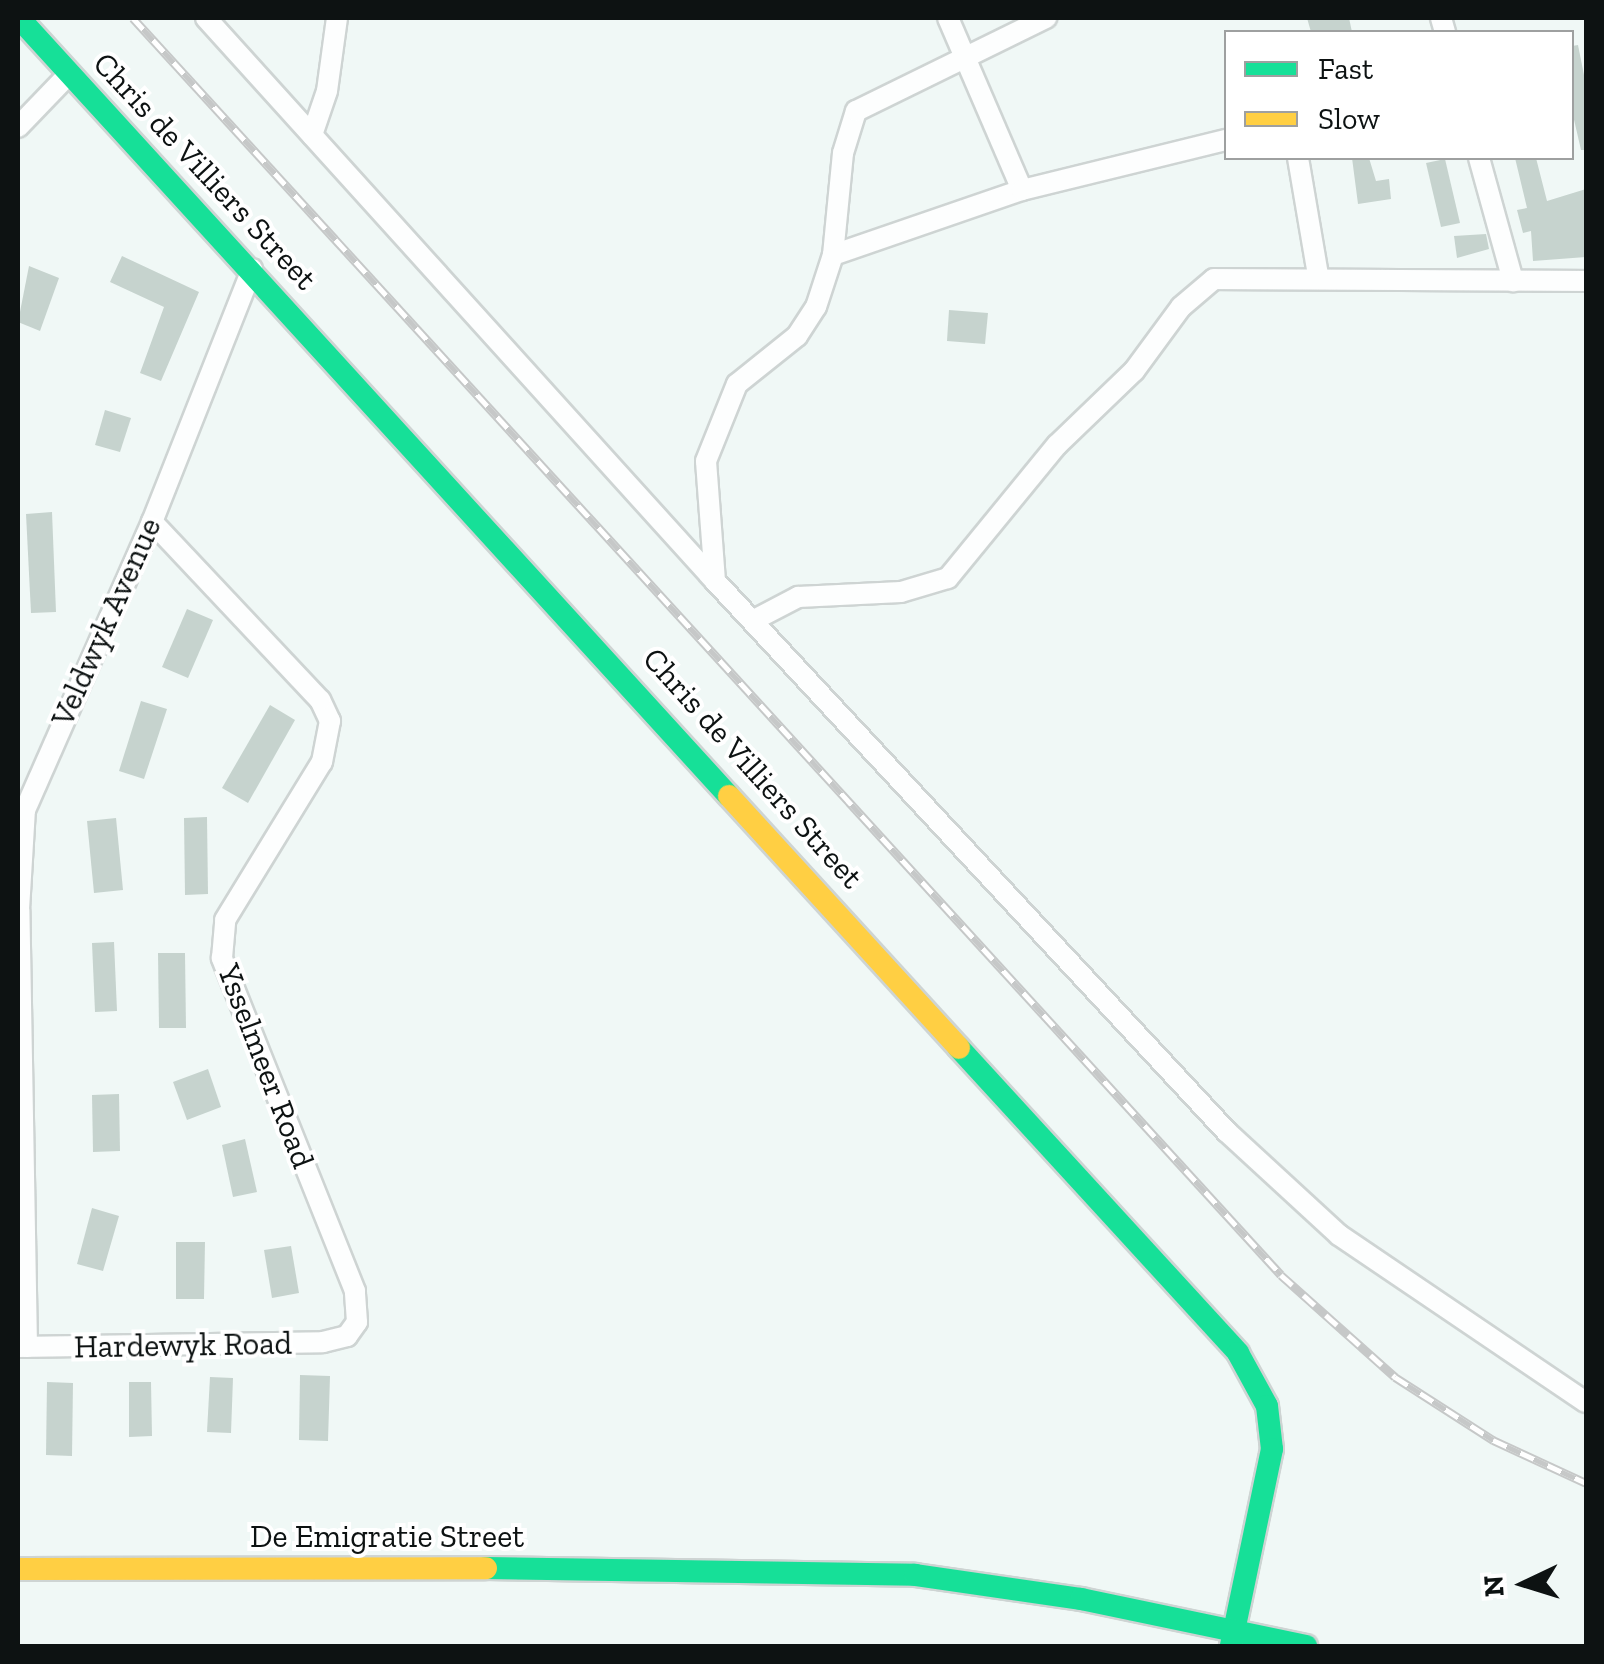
<!DOCTYPE html>
<style>
body{margin:0}
#map{position:relative;width:1604px;height:1664px;overflow:hidden;background:#f0f8f6;font-family:"Zilla Slab",serif}
div>[style]{position:absolute}
[style*='--x']{left:calc(var(--x)*1px);top:calc(var(--y)*1px);width:calc(var(--w)*1px);rotate:calc(var(--a)*1deg)}
.building>*{inset:0;background:#c6d3ce}
.roads{filter:drop-shadow(2px 0 #ced4d3) drop-shadow(-2px 0 #ced4d3) drop-shadow(0 2px #ced4d3) drop-shadow(0 -2px #ced4d3)}
.street>*{height:20px;margin:-10px;padding:0 10px;transform-origin:10px;border-radius:10px;background:#fdfefe}
.fast>*{height:22px;margin:-11px;padding:0 11px;transform-origin:11px;border-radius:11px;background:#16e098}
.slow>*{height:22px;margin:-11px;padding:0 11px;transform-origin:11px;border-radius:11px;background:#ffcf43}
.rail>*{height:9px;margin-top:-4.5px;transform-origin:0;background:repeating-linear-gradient(90deg,#fff 0 15px,#c6c8c8 0 30px);box-sizing:border-box;border-block:2px solid #c6c8c8}
span{translate:-50% -50%;white-space:nowrap;text-align:center;line-height:1.15;-webkit-text-stroke:8px #fff;paint-order:stroke}
.street-label{font-size:32px;color:#0d1212}
.frame{position:absolute;inset:0;border:20px solid #0d1212;pointer-events:none}
.legend{position:absolute;left:1224px;top:30px;width:350px;height:130px;box-sizing:border-box;background:#fff;border:2px solid #9ea0a0;margin:0;padding:12px 18px;list-style:none;font-size:30px;color:#0d1212}
.legend li{display:flex;align-items:center;gap:20px;height:50px}
.legend b{width:50px;border:2px solid #9ea0a0}
.north{position:absolute;left:1474px;top:1534px;width:100px;height:100px;-webkit-text-stroke:8px #fff;paint-order:stroke;rotate:266deg;font-size:28px;font-weight:700;line-height:40px;text-align:center;color:#0d1212}
.north::after{content:'';display:block;margin:auto;width:35px;height:45px;background:#0d1212;clip-path:polygon(50% 0,100% 100%,50% 72%,0 100%)}
</style>
<div id="map">
<div class="building">
<i style="clip-path:polygon(1307px 18px,1349px 18px,1352px 32px,1311px 32px)"></i>
<i style="clip-path:polygon(1578px 45px,1586px 85px,1586px 150px,1581px 150px,1572px 111px,1572px 46px)"></i>
<i style="clip-path:polygon(1352px 158px,1369px 158px,1376px 181px,1389px 179px,1391px 199px,1358px 204px)"></i>
<i style="clip-path:polygon(1515px 158px,1536px 158px,1547px 201px,1586px 189px,1586px 257px,1533px 261px,1531px 231px,1523px 233px,1517px 210px,1527px 208px)"></i>
<i style="clip-path:polygon(1445px 159px,1460px 223px,1441px 227px,1426px 163px)"></i>
<i style="clip-path:polygon(1486px 234px,1489px 249px,1457px 258px,1454px 236px)"></i>
<i style="clip-path:polygon(122px 256px,199px 292px,161px 381px,140px 373px,164px 307px,110px 282px)"></i>
<i style="clip-path:polygon(29px 266px,59px 278px,40px 331px,18px 322px)"></i>
<i style="clip-path:polygon(949px 310px,988px 313px,985px 344px,947px 341px)"></i>
<i style="clip-path:polygon(105px 410px,131px 418px,120px 452px,95px 445px)"></i>
<i style="clip-path:polygon(52px 512px,56px 612px,31px 613px,26px 514px)"></i>
<i style="clip-path:polygon(187px 609px,213px 620px,188px 678px,162px 667px)"></i>
<i style="clip-path:polygon(141px 701px,167px 709px,144px 779px,119px 771px)"></i>
<i style="clip-path:polygon(270px 705px,295px 720px,248px 803px,222px 788px)"></i>
<i style="clip-path:polygon(207px 817px,208px 894px,185px 895px,184px 818px)"></i>
<i style="clip-path:polygon(116px 818px,123px 890px,94px 893px,87px 821px)"></i>
<i style="clip-path:polygon(114px 942px,117px 1011px,95px 1012px,92px 943px)"></i>
<i style="clip-path:polygon(158px 953px,185px 953px,186px 1028px,159px 1028px)"></i>
<i style="clip-path:polygon(208px 1069px,221px 1107px,187px 1120px,173px 1082px)"></i>
<i style="clip-path:polygon(119px 1094px,120px 1151px,93px 1152px,92px 1095px)"></i>
<i style="clip-path:polygon(245px 1139px,257px 1192px,233px 1197px,222px 1145px)"></i>
<i style="clip-path:polygon(92px 1208px,119px 1216px,103px 1271px,77px 1264px)"></i>
<i style="clip-path:polygon(176px 1242px,205px 1242px,204px 1299px,176px 1299px)"></i>
<i style="clip-path:polygon(291px 1246px,299px 1293px,272px 1298px,264px 1250px)"></i>
<i style="clip-path:polygon(300px 1375px,330px 1376px,328px 1441px,299px 1440px)"></i>
<i style="clip-path:polygon(210px 1377px,233px 1378px,231px 1433px,207px 1432px)"></i>
<i style="clip-path:polygon(47px 1382px,73px 1383px,72px 1456px,46px 1455px)"></i>
<i style="clip-path:polygon(129px 1382px,151px 1382px,152px 1436px,129px 1437px)"></i>
</div>
<div class="roads">
<div class="street">
<i style="--x:206;--y:18;--w:759;--a:47.88"></i>
<i style="--x:715;--y:581;--w:752;--a:47.1"></i>
<i style="--x:1227;--y:1132;--w:152;--a:42.6"></i>
<i style="--x:1339;--y:1235;--w:298;--a:34.1"></i>
<i style="--x:948;--y:18;--w:187;--a:66.7"></i>
<i style="--x:1441;--y:18;--w:15;--a:74"></i>
<i style="--x:18;--y:127;--w:75;--a:-46.1"></i>
<i style="--x:312;--y:135;--w:46;--a:-71.2"></i>
<i style="--x:327;--y:91;--w:74;--a:-82.2"></i>
<i style="--x:1298;--y:158;--w:119;--a:80.3"></i>
<i style="--x:1479;--y:158;--w:128;--a:74.5"></i>
<i style="--x:833;--y:255;--w:200;--a:-19"></i>
<i style="--x:1022;--y:190;--w:210;--a:-13.8"></i>
<i style="--x:715;--y:581;--w:120;--a:-94.3"></i>
<i style="--x:706;--y:461;--w:83;--a:-68.1"></i>
<i style="--x:737;--y:384;--w:77;--a:-38.7"></i>
<i style="--x:797;--y:336;--w:35;--a:-57"></i>
<i style="--x:816;--y:307;--w:55;--a:-71.9"></i>
<i style="--x:833;--y:255;--w:102;--a:-84.4"></i>
<i style="--x:843;--y:153;--w:44;--a:-72.8"></i>
<i style="--x:856;--y:111;--w:212;--a:-26.1"></i>
<i style="--x:754;--y:620;--w:50;--a:-27.6"></i>
<i style="--x:798;--y:597;--w:103;--a:-2.8"></i>
<i style="--x:901;--y:592;--w:49;--a:-16.6"></i>
<i style="--x:948;--y:578;--w:172;--a:-50.7"></i>
<i style="--x:1057;--y:445;--w:107;--a:-43.9"></i>
<i style="--x:1134;--y:371;--w:79;--a:-53.7"></i>
<i style="--x:1181;--y:307;--w:43;--a:-40.3"></i>
<i style="--x:1214;--y:279;--w:372;--a:0.3"></i>
<i style="--x:18;--y:1347;--w:305;--a:-0.9"></i>
<i style="--x:323;--y:1342;--w:25;--a:-14"></i>
<i style="--x:347;--y:1336;--w:17;--a:-54"></i>
<i style="--x:357;--y:1322;--w:31;--a:-94"></i>
<i style="--x:355;--y:1291;--w:359;--a:-111.8"></i>
<i style="--x:222;--y:958;--w:38;--a:-85"></i>
<i style="--x:225;--y:920;--w:185;--a:-58.5"></i>
<i style="--x:322;--y:762;--w:42;--a:-79"></i>
<i style="--x:330;--y:721;--w:23;--a:-115"></i>
<i style="--x:320;--y:700;--w:245;--a:-133.3"></i>
<i style="--x:27;--y:1347;--w:437;--a:-91"></i>
<i style="--x:19;--y:910;--w:100;--a:-86.6"></i>
<i style="--x:25;--y:810;--w:315;--a:-66.2"></i>
<i style="--x:152;--y:522;--w:272;--a:-68.4"></i>
</div>
<div class="fast">
<i style="--x:19;--y:18;--w:1053;--a:47.62"></i>
<i style="--x:959;--y:1048;--w:413;--a:47.5"></i>
<i style="--x:1238;--y:1353;--w:60;--a:61.3"></i>
<i style="--x:1267;--y:1406;--w:43;--a:83.4"></i>
<i style="--x:1272;--y:1449;--w:201;--a:101.8"></i>
<i style="--x:486;--y:1568;--w:429;--a:0.9"></i>
<i style="--x:915;--y:1575;--w:168;--a:8.2"></i>
<i style="--x:1081;--y:1599;--w:230;--a:11.8"></i>
</div>
<div class="slow">
<i style="--x:729;--y:796;--w:341;--a:47.6"></i>
<i style="--x:18;--y:1569;--w:468;--a:-0.1"></i>
</div>
</div>
<div class="rail">
<i style="--x:133;--y:18;--w:1702;--a:47.59"></i>
<i style="--x:1281;--y:1275;--w:153;--a:41.8"></i>
<i style="--x:1395;--y:1377;--w:117;--a:32.7"></i>
<i style="--x:1493;--y:1440;--w:102;--a:24.8"></i>
</div>
<div class="street-label">
<span style="left:205px;top:171px;rotate:47deg">Chris de Villiers Street</span>
<span style="left:106px;top:622px;rotate:-66deg">Veldwyk Avenue</span>
<span style="left:753px;top:768px;rotate:48deg">Chris de Villiers Street</span>
<span style="left:266px;top:1066px;rotate:69deg">Ysselmeer Road</span>
<span style="left:183px;top:1345px;rotate:-1deg">Hardewyk Road</span>
<span style="left:387px;top:1536px">De Emigratie Street</span>
</div>
<div class="frame"></div>
<ul class="legend">
<li><b style="height:12px;background:#16e098"></b>Fast</li>
<li><b style="height:12px;background:#ffcf43"></b>Slow</li>
</ul>
<div class="north">N</div>
</div>
